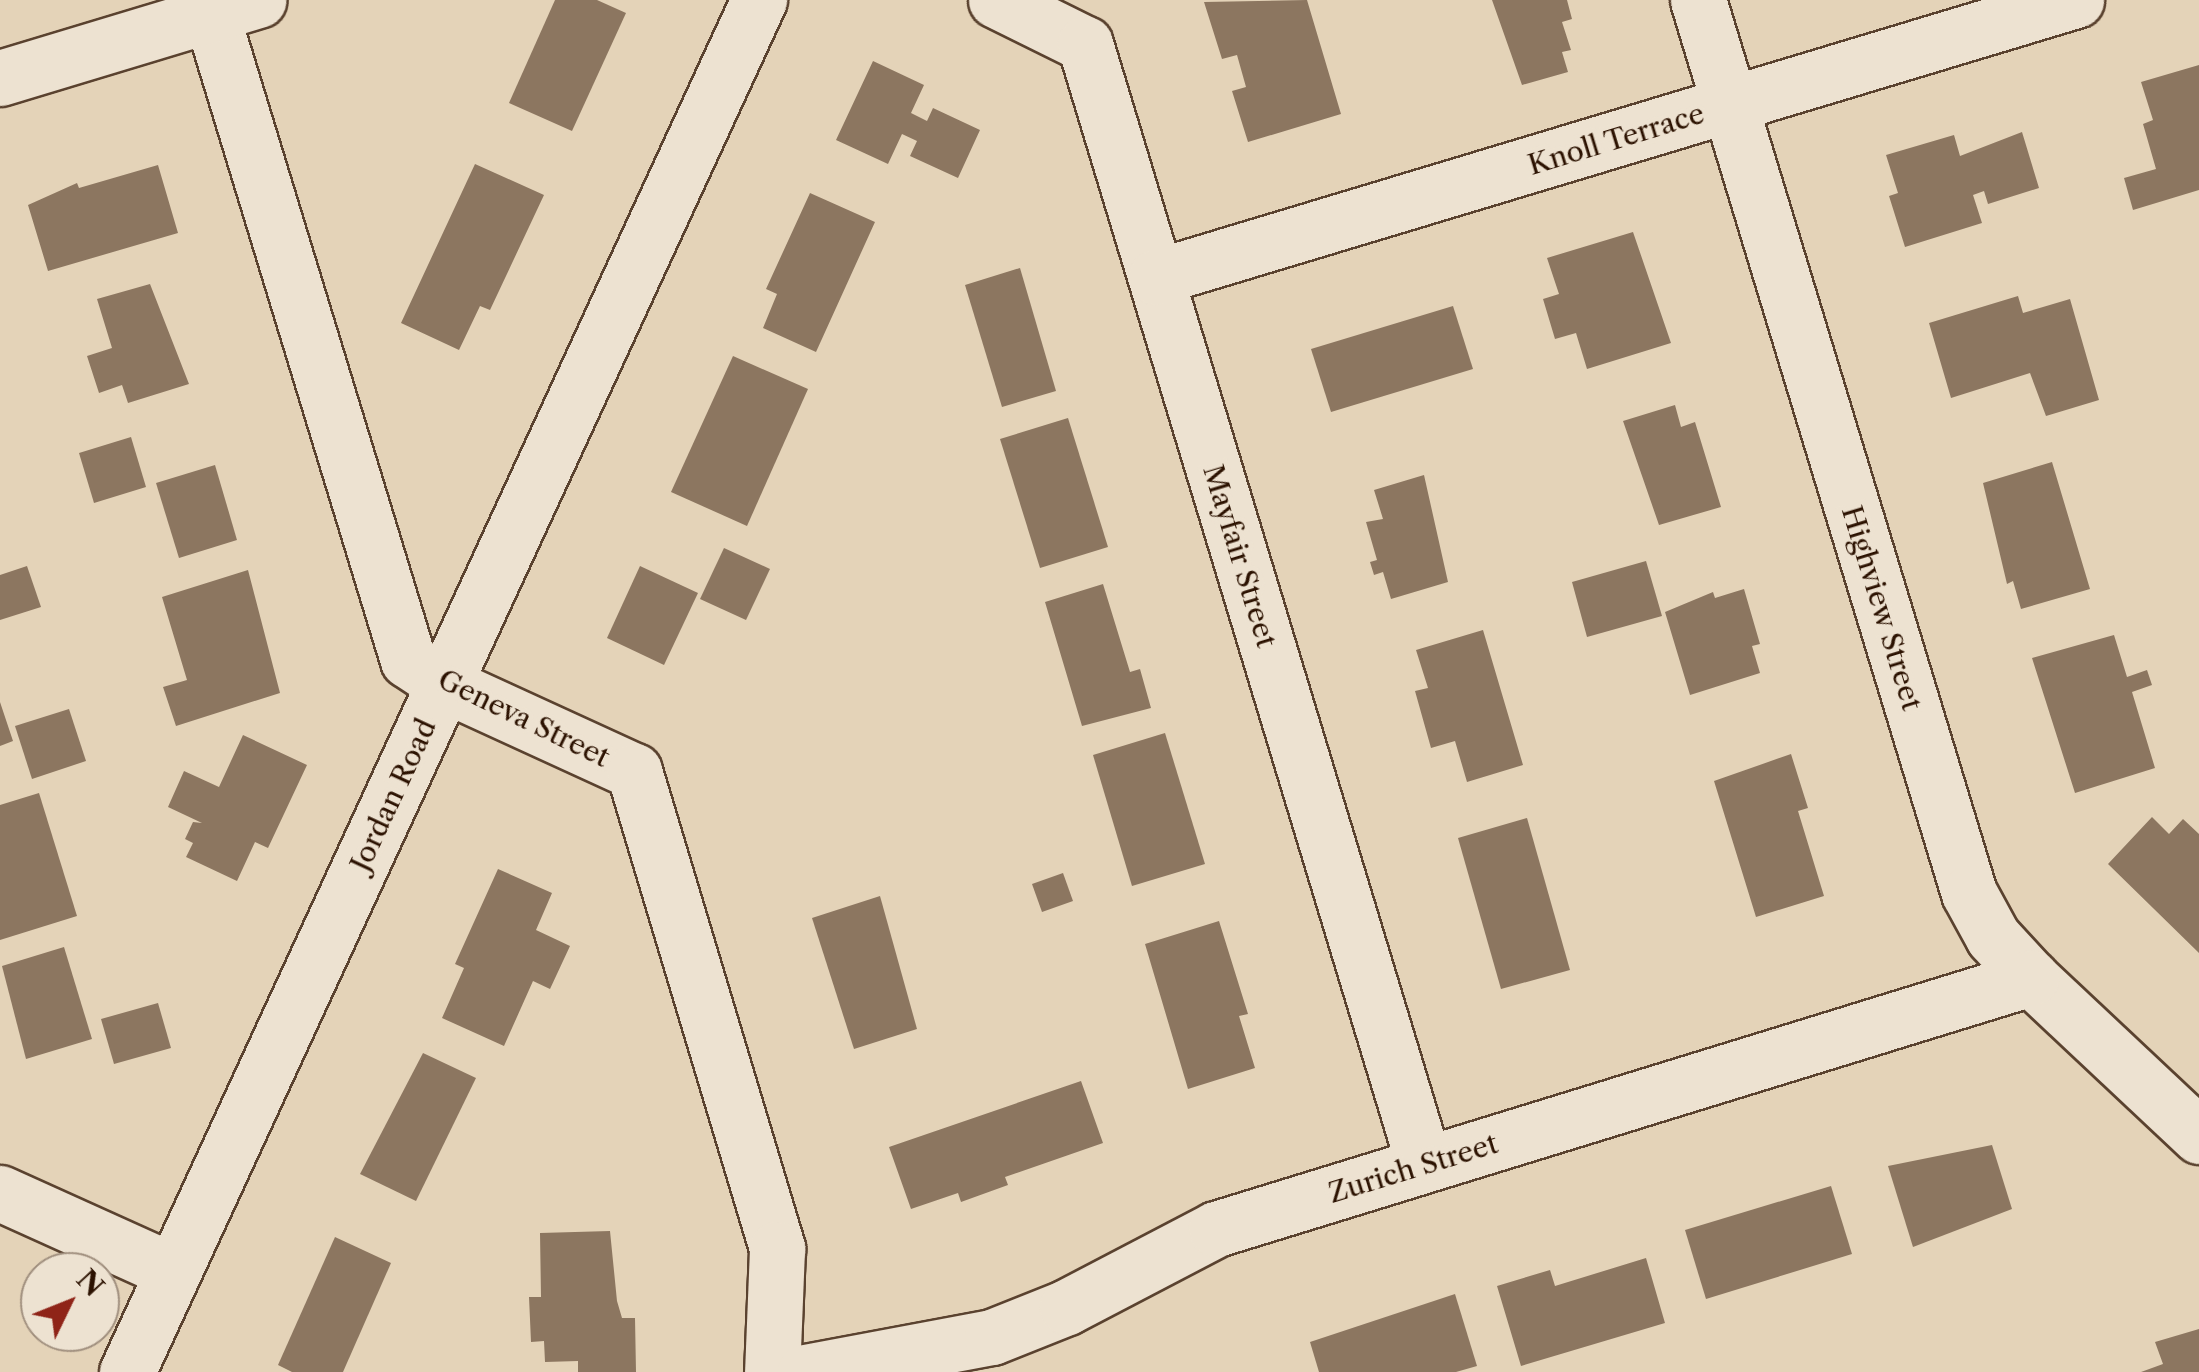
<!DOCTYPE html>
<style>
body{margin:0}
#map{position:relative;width:2199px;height:1372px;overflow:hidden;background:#e4d3b8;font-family:"Libre Caslon Text",serif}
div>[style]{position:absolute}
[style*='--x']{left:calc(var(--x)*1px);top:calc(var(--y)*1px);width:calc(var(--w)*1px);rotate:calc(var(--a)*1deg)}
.building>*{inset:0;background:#8c7660}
.roads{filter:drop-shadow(2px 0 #5a422f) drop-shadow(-2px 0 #5a422f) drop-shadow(0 2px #5a422f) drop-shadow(0 -2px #5a422f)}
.minor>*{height:55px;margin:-27.5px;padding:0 27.5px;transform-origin:27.5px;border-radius:27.5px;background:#ede2d1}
span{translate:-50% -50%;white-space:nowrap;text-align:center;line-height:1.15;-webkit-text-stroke:9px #ede2d1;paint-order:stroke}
.street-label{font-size:28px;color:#2c1201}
.north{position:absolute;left:20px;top:1252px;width:100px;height:100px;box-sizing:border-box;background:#ede2d1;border:2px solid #a08f7e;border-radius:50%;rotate:47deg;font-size:28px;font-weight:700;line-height:40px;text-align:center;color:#2c1201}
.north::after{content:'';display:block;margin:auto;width:35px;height:45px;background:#8f2418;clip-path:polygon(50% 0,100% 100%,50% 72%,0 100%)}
</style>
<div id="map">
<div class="building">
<i style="clip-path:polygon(555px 0,597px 0,626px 13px,572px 131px,509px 103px)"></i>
<i style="clip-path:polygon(1307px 0,1341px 114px,1248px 142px,1232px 91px,1246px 87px,1237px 55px,1222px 59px,1204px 2px)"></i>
<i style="clip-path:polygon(1492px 0,1567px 0,1572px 19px,1562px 22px,1571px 50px,1562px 52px,1568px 72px,1522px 85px)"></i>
<i style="clip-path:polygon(873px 61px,924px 85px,911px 113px,927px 121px,933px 108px,980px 130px,958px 178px,910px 156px,917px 141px,902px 134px,888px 164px,836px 140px)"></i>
<i style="clip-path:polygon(2199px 65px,2199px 190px,2133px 210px,2124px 178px,2156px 169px,2143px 124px,2153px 120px,2141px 82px)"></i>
<i style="clip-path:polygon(2022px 132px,2039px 188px,1988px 204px,1984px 191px,1973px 195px,1982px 223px,1905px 247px,1889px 196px,1898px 193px,1886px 155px,1954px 135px,1960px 156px)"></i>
<i style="clip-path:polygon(475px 164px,544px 195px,490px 310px,480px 306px,459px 350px,401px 323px)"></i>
<i style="clip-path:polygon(158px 165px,178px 233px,48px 271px,28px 205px,77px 183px,79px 188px)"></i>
<i style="clip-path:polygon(810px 193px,875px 222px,816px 352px,763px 328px,777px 294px,766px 289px)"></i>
<i style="clip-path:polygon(1633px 232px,1671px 343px,1587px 369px,1576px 333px,1555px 339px,1543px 299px,1559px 294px,1547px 258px)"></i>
<i style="clip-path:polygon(1020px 268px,1056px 391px,1002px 407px,965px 285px)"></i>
<i style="clip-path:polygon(150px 284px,189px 384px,128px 403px,122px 385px,99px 393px,87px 356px,112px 348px,97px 299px)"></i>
<i style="clip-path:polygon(2018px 296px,2023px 313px,2070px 299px,2099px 400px,2046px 416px,2030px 373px,1951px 398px,1929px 323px)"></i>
<i style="clip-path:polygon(1453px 306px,1473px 369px,1331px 412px,1311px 349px)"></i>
<i style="clip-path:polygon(733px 356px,808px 389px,747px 526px,671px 492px)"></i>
<i style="clip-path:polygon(1675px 405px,1681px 427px,1695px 422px,1721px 507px,1659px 525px,1623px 421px)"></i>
<i style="clip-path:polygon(1068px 418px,1108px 547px,1040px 568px,1000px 439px)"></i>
<i style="clip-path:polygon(131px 437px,146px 487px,94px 503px,79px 453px)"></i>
<i style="clip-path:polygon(2052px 462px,2090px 589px,2021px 609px,2013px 581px,2007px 584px,1983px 483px)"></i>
<i style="clip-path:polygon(215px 465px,237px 540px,179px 558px,156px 483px)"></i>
<i style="clip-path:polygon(1424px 475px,1448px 582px,1391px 599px,1383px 572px,1374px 575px,1370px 562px,1377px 560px,1366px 522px,1383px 519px,1374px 490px)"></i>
<i style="clip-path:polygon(724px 548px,770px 569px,746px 620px,700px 599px)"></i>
<i style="clip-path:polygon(1646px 561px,1662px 616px,1587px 637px,1572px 582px)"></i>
<i style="clip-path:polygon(27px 566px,41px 607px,0 620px,0 575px)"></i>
<i style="clip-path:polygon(640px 566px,698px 593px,664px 665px,607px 638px)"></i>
<i style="clip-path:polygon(248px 570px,280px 693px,176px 726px,163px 687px,187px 680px,162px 597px)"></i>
<i style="clip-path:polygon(1103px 584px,1130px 672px,1140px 669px,1151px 708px,1082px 726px,1045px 602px)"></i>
<i style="clip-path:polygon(1744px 589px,1760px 644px,1752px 646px,1760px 673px,1690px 695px,1665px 612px,1713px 592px,1715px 598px)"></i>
<i style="clip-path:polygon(1483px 630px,1523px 765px,1467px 782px,1455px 741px,1431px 748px,1415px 691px,1428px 688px,1416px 650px)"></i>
<i style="clip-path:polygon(2114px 635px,2127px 677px,2147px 670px,2152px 685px,2132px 692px,2155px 768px,2075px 793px,2032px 658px)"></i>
<i style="clip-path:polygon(0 702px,13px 741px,0 746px)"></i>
<i style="clip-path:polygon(69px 709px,86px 761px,32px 779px,15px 726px)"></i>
<i style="clip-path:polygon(1165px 733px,1205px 864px,1132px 886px,1093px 755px)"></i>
<i style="clip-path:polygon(243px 735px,307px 765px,268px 848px,255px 842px,237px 881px,186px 857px,193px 843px,185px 839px,193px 822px,202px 823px,168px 807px,184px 771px,219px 787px)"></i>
<i style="clip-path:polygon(1791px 754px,1808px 808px,1798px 811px,1824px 896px,1756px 917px,1714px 781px)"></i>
<i style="clip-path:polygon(39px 793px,77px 916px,0 940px,0 805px)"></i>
<i style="clip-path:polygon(2152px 817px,2169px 834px,2183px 819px,2199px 834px,2199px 953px,2108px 864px)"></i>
<i style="clip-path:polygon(1527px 818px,1570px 970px,1501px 989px,1458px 838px)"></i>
<i style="clip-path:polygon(498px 869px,552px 893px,536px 930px,570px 946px,550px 989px,533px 981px,504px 1046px,442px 1018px,464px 968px,455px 964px)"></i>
<i style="clip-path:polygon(1063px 873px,1073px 901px,1042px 912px,1032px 884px)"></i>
<i style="clip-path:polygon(880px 896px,917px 1029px,854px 1049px,812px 918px)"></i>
<i style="clip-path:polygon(1219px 921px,1248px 1014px,1239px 1016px,1255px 1068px,1188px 1089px,1145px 944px)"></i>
<i style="clip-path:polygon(64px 947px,92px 1039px,26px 1059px,2px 966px)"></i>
<i style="clip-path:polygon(158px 1003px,171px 1048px,114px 1064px,101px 1019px)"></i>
<i style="clip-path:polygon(423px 1053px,476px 1078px,416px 1201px,360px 1174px)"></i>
<i style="clip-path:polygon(1081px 1081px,1103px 1143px,1005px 1177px,1008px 1185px,961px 1202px,958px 1193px,911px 1209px,889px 1147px)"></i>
<i style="clip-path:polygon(1992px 1145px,2012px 1209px,1913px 1247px,1888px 1166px)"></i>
<i style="clip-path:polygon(1831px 1186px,1852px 1254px,1706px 1299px,1685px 1230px)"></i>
<i style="clip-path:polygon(610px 1231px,617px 1301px,622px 1318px,635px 1318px,636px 1372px,578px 1372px,578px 1361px,545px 1362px,544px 1341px,531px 1342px,529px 1297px,541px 1297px,540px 1233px)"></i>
<i style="clip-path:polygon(335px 1237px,391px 1263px,343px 1372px,292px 1372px,278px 1365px)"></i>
<i style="clip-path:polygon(1646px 1258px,1665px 1323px,1521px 1366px,1497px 1286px,1550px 1270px,1555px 1286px)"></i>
<i style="clip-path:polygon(1455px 1294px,1477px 1366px,1456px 1372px,1319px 1372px,1310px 1342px)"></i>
<i style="clip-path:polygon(2199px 1329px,2199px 1372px,2141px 1372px,2163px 1364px,2155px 1342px)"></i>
</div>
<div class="roads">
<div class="minor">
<i style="--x:996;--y:0;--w:99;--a:26.3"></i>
<i style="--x:1085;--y:44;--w:1170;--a:73.16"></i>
<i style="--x:1698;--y:0;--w:933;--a:73.12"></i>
<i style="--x:1969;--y:893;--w:50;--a:61.4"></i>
<i style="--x:1993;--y:937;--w:56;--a:47.2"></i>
<i style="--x:2031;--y:978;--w:231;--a:43.2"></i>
<i style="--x:211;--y:14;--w:675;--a:73.04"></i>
<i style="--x:408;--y:660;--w:45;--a:33.3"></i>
<i style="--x:446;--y:685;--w:207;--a:24.6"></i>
<i style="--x:634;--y:771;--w:499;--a:73.3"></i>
<i style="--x:777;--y:1249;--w:123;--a:92.3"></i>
<i style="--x:0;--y:78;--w:270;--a:-16.8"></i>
<i style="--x:1156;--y:277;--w:961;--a:-16.76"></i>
<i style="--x:0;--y:1193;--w:190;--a:24.3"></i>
<i style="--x:127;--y:1372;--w:1511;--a:-65.27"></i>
<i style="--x:805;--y:1372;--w:190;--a:-10.6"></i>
<i style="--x:992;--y:1337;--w:81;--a:-21.8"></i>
<i style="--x:1067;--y:1307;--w:168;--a:-27.6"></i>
<i style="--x:1216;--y:1229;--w:853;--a:-17.12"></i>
</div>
</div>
<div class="street-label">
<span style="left:1616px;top:139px;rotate:-17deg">Knoll Terrace</span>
<span style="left:1240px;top:556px;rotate:73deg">Mayfair Street</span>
<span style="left:1882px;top:608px;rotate:73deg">Highview Street</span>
<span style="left:524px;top:718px;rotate:26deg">Geneva Street</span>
<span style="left:393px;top:795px;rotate:-65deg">Jordan Road</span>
<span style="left:1413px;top:1168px;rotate:-17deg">Zurich Street</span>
</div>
<div class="north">N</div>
</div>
